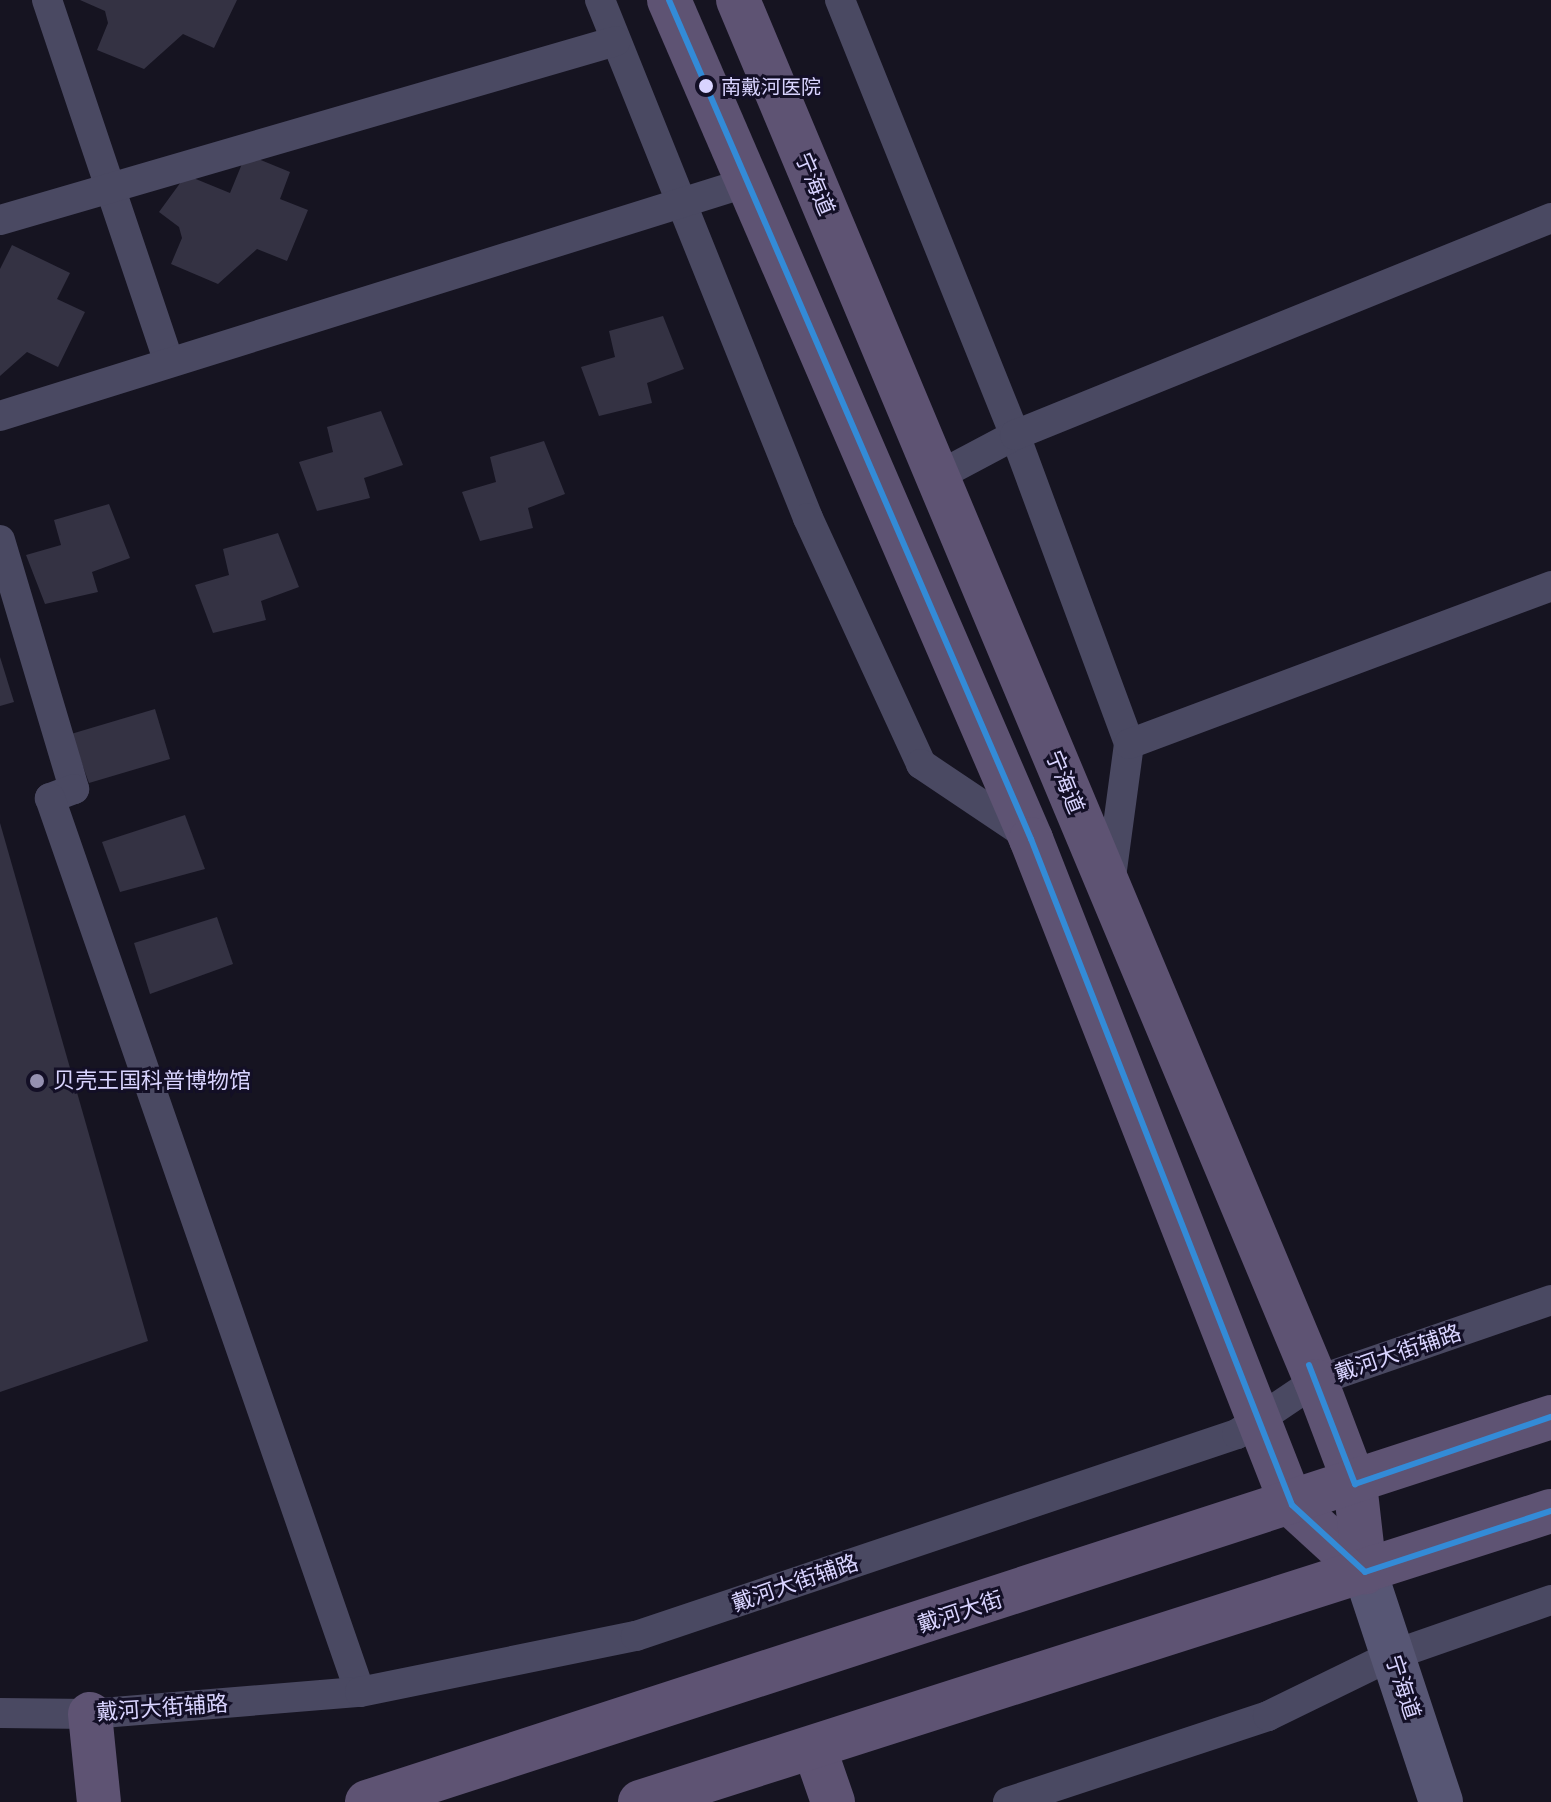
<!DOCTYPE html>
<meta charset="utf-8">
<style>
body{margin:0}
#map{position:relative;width:1551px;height:1802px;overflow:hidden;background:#161421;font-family:"Asap Condensed","Noto Sans SC",sans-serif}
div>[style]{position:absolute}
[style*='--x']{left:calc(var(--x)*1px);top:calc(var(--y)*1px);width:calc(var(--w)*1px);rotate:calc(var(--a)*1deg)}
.building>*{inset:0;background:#343243}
.street>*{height:30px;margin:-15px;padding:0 15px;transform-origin:15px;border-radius:15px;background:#4a4962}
.secondary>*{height:44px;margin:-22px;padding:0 22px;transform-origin:22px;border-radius:22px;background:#575674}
.primary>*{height:44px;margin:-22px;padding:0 22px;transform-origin:22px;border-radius:22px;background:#5e5373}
.bus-1>*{height:6px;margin:-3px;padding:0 3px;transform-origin:3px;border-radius:3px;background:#338bd7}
.dots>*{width:22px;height:22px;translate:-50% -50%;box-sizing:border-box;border:4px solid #130f26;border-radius:50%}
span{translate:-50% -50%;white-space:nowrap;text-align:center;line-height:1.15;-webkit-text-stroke:6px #130f26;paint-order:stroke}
.bus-label{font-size:20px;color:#d9d4ff}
.left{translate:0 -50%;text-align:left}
.street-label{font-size:22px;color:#d9d4ff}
.poi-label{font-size:22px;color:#d9d4ff}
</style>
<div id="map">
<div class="building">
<i style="clip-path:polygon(80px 0,237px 0,214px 48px,183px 34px,144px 69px,97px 50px,108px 23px,105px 11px)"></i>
<i style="clip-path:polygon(246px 154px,290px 172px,280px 199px,308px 210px,287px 261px,257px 249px,218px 284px,171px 264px,182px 238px,179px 227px,159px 212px,186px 175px,230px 193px)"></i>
<i style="clip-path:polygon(12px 245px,70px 273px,57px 299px,85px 312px,58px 367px,27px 352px,0 376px,0 269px)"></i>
<i style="clip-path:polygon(663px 316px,684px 369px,647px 383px,652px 403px,599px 416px,581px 367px,615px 357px,609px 331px)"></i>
<i style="clip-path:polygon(381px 411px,403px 465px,364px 478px,370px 498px,317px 511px,299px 462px,333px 452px,327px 427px)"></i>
<i style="clip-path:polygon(544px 441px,565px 494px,528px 508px,533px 528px,480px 541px,462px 492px,496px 482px,490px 457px)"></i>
<i style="clip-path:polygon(109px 504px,130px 558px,92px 572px,98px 592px,45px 604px,26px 555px,61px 545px,54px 520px)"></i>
<i style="clip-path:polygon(278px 533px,299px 587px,261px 601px,266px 620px,213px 633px,195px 585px,229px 575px,223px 549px)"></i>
<i style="clip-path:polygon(0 657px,14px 702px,0 706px)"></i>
<i style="clip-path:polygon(155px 709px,170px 759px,89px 783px,71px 734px)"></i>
<i style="clip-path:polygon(185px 815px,205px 869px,120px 892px,102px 842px)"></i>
<i style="clip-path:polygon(0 823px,148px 1341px,0 1392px)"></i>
<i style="clip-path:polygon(217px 917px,233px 964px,150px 994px,134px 943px)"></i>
</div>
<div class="street">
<i style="--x:47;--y:0;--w:380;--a:71.4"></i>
<i style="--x:600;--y:0;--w:558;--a:68.12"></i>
<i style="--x:808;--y:518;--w:271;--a:65.3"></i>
<i style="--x:921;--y:764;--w:133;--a:33.9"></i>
<i style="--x:840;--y:0;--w:469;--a:68.1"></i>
<i style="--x:1015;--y:435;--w:329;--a:69.7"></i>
<i style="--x:1129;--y:744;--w:142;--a:97.7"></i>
<i style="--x:0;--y:220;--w:641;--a:-16.2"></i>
<i style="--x:0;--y:416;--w:784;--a:-17.37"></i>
<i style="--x:938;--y:476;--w:87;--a:-28"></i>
<i style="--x:1015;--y:435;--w:578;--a:-22.04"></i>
<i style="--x:0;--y:540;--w:260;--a:73.4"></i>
<i style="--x:74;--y:789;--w:26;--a:159"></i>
<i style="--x:50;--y:798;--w:946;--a:70.88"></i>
<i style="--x:1129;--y:744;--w:451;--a:-20.5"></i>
<i style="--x:0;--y:1713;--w:90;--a:0.6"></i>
<i style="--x:90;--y:1714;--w:271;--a:-4.7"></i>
<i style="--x:360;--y:1692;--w:282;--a:-11.5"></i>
<i style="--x:636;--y:1636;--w:634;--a:-18.58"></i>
<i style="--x:1237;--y:1434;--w:95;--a:-33.9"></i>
<i style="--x:1316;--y:1381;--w:249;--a:-19"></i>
<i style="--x:1008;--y:1802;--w:274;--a:-18.3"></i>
<i style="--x:1268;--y:1716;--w:139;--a:-26"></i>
<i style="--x:1393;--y:1655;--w:167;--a:-19.2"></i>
</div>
<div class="secondary">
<i style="--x:1365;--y:1572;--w:242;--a:71.7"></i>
</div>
<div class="primary">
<i style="--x:669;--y:0;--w:914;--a:66.66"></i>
<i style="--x:1031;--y:839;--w:715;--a:68.6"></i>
<i style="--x:1292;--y:1505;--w:99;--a:42.5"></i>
<i style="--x:738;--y:0;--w:1497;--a:67.29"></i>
<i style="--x:1316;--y:1381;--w:110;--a:69.3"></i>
<i style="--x:1355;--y:1484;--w:89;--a:83.5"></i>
<i style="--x:90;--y:1714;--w:88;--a:84.2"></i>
<i style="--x:815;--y:1750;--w:55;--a:70.9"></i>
<i style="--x:367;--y:1802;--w:1245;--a:-18.01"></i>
<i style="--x:640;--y:1802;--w:956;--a:-17.72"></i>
</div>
<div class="bus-1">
<i style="--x:669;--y:0;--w:914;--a:66.66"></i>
<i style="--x:1031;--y:839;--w:715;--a:68.6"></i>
<i style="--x:1292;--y:1505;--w:99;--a:42.5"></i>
<i style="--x:1365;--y:1572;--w:196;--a:-18.2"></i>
<i style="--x:1309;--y:1365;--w:128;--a:68.9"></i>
<i style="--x:1355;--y:1484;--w:207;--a:-18.9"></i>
</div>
<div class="dots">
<i style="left:706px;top:86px;background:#d9d4ff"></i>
<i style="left:37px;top:1081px;background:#9591b1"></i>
</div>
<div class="bus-label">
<span class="left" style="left:721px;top:86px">南戴河医院</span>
</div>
<div class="street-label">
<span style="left:815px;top:184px;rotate:67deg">宁海道</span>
<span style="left:1065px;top:782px;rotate:68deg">宁海道</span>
<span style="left:1398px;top:1353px;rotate:-19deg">戴河大街辅路</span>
<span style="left:795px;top:1583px;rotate:-19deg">戴河大街辅路</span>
<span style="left:960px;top:1612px;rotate:-18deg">戴河大街</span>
<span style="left:1403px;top:1687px;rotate:72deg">宁海道</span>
<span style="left:162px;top:1708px;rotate:-4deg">戴河大街辅路</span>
</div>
<div class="poi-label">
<span class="left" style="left:53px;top:1081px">贝壳王国科普博物馆</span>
</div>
</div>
